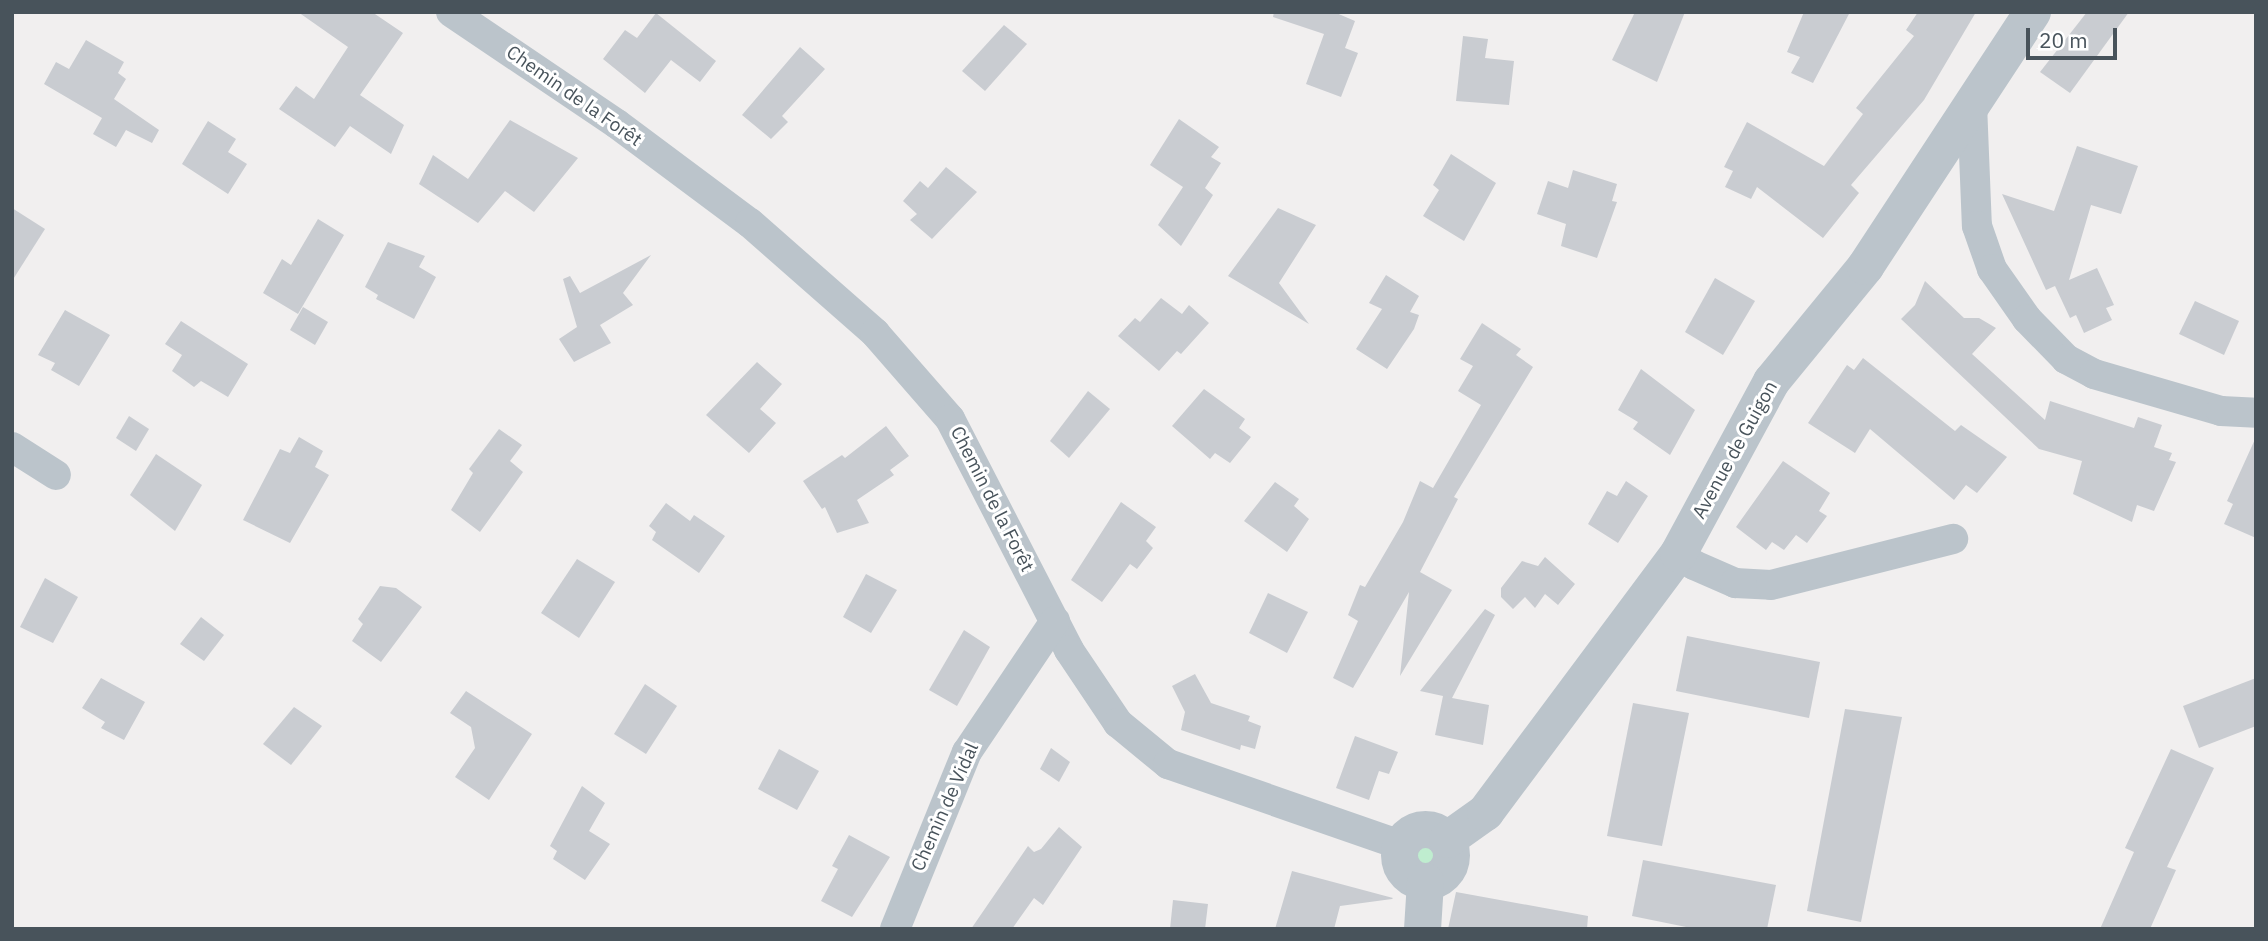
<!DOCTYPE html>
<meta charset="utf-8">
<style>
body{margin:0}
#map{position:relative;width:2268px;height:941px;overflow:hidden;background:#f1efef;font-family:"IBM Plex Sans",sans-serif}
div>[style]{position:absolute}
[style*='--x']{left:calc(var(--x)*1px);top:calc(var(--y)*1px);width:calc(var(--w)*1px);rotate:calc(var(--a)*1deg)}
.green>*{inset:0;background:#bfedcf}
.round{border-radius:50%}
.building>*{inset:0;background:#c9ccd1}
.minor>*{height:30px;margin:-15px;padding:0 15px;transform-origin:15px;border-radius:15px;background:#bbc4cb}
.tertiary>*{height:37px;margin:-18.5px;padding:0 18.5px;transform-origin:18.5px;border-radius:18.5px;background:#bbc4cb}
.tertiary>.ring{margin:-18.5px;padding:0;box-sizing:content-box;background:none;border:37px solid #bbc4cb;border-radius:50%}
span{translate:-50% -50%;white-space:nowrap;text-align:center;line-height:1.15;-webkit-text-stroke:6px #fff;paint-order:stroke}
.street-label{font-size:19px;color:#48535b}
.frame{position:absolute;inset:0;border:14px solid #48535b;pointer-events:none}
.scale{position:absolute;left:2026px;top:28px;width:91px;height:32px;box-sizing:border-box;border:4px solid #48535b;border-top:0;padding-left:9px;font-size:21px;line-height:24px;white-space:nowrap;color:#48535b;-webkit-text-stroke:5px #fff;paint-order:stroke}
</style>
<div id="map">
<div class="green">
<i class="round" style="left:1400px;top:829px;width:50px;height:50px"></i>
</div>
<div class="building">
<i style="clip-path:polygon(298px 12px,372px 12px,403px 33px,360px 95px,404px 125px,391px 154px,350px 126px,335px 147px,279px 109px,296px 86px,314px 99px,348px 47px)"></i>
<i style="clip-path:polygon(1274px 12px,1334px 12px,1355px 21px,1345px 48px,1358px 53px,1341px 97px,1306px 84px,1324px 34px,1273px 17px)"></i>
<i style="clip-path:polygon(1635px 12px,1685px 12px,1657px 82px,1612px 60px)"></i>
<i style="clip-path:polygon(1804px 12px,1850px 12px,1813px 83px,1791px 73px,1800px 57px,1787px 52px)"></i>
<i style="clip-path:polygon(1918px 12px,1976px 12px,1924px 100px,1851px 185px,1859px 193px,1823px 238px,1757px 187px,1751px 199px,1725px 187px,1733px 171px,1724px 167px,1747px 122px,1824px 166px,1863px 114px,1856px 108px,1914px 36px,1906px 30px)"></i>
<i style="clip-path:polygon(2087px 12px,2129px 12px,2070px 93px,2040px 72px)"></i>
<i style="clip-path:polygon(656px 13px,716px 61px,700px 82px,671px 60px,645px 93px,603px 59px,625px 30px,637px 38px)"></i>
<i style="clip-path:polygon(1004px 25px,1027px 44px,985px 91px,962px 71px)"></i>
<i style="clip-path:polygon(1463px 36px,1488px 39px,1485px 58px,1514px 61px,1509px 105px,1456px 101px)"></i>
<i style="clip-path:polygon(86px 40px,124px 62px,118px 73px,126px 79px,114px 99px,159px 130px,152px 143px,126px 130px,116px 147px,93px 134px,102px 118px,44px 84px,56px 62px,69px 69px)"></i>
<i style="clip-path:polygon(800px 47px,825px 69px,782px 116px,788px 122px,771px 139px,742px 115px)"></i>
<i style="clip-path:polygon(1179px 119px,1219px 147px,1211px 157px,1221px 163px,1205px 188px,1213px 195px,1181px 246px,1158px 225px,1183px 187px,1150px 165px)"></i>
<i style="clip-path:polygon(510px 120px,578px 158px,534px 212px,505px 191px,478px 223px,419px 184px,433px 155px,468px 179px)"></i>
<i style="clip-path:polygon(208px 121px,236px 139px,228px 152px,247px 164px,228px 194px,182px 164px)"></i>
<i style="clip-path:polygon(2077px 146px,2138px 166px,2121px 214px,2091px 205px,2069px 280px,2097px 268px,2114px 305px,2106px 308px,2112px 320px,2084px 333px,2076px 315px,2070px 318px,2055px 286px,2046px 290px,2002px 194px,2054px 211px)"></i>
<i style="clip-path:polygon(1451px 154px,1496px 183px,1464px 241px,1423px 216px,1439px 190px,1433px 185px)"></i>
<i style="clip-path:polygon(946px 167px,977px 192px,932px 239px,910px 220px,917px 214px,903px 201px,920px 181px,928px 188px)"></i>
<i style="clip-path:polygon(1573px 170px,1617px 184px,1612px 201px,1617px 202px,1597px 258px,1561px 246px,1566px 224px,1537px 214px,1548px 181px,1568px 188px)"></i>
<i style="clip-path:polygon(12px 208px,45px 229px,12px 281px)"></i>
<i style="clip-path:polygon(1278px 208px,1316px 225px,1279px 283px,1309px 324px,1228px 276px)"></i>
<i style="clip-path:polygon(318px 219px,344px 235px,298px 314px,263px 293px,282px 259px,291px 265px)"></i>
<i style="clip-path:polygon(388px 242px,425px 256px,419px 267px,436px 277px,414px 319px,376px 299px,378px 295px,365px 287px)"></i>
<i style="clip-path:polygon(651px 255px,623px 293px,633px 305px,600px 325px,611px 343px,574px 362px,559px 339px,577px 327px,563px 279px,570px 276px,580px 293px)"></i>
<i style="clip-path:polygon(1386px 275px,1419px 296px,1410px 312px,1419px 315px,1414px 329px,1387px 369px,1356px 349px,1382px 309px,1369px 303px)"></i>
<i style="clip-path:polygon(1715px 278px,1755px 301px,1723px 355px,1685px 332px)"></i>
<i style="clip-path:polygon(1925px 281px,1964px 318px,1979px 318px,1996px 328px,1972px 354px,2045px 420px,2050px 401px,2134px 428px,2138px 417px,2162px 425px,2154px 447px,2172px 453px,2169px 460px,2176px 462px,2154px 511px,2137px 505px,2132px 522px,2073px 494px,2082px 461px,2039px 449px,1901px 319px,1915px 305px)"></i>
<i style="clip-path:polygon(1161px 298px,1182px 314px,1189px 305px,1209px 323px,1181px 354px,1177px 351px,1159px 371px,1118px 336px,1135px 318px,1140px 322px)"></i>
<i style="clip-path:polygon(2195px 301px,2239px 321px,2224px 355px,2179px 334px)"></i>
<i style="clip-path:polygon(303px 307px,328px 322px,315px 345px,290px 330px)"></i>
<i style="clip-path:polygon(65px 310px,110px 335px,79px 386px,51px 370px,55px 363px,38px 355px)"></i>
<i style="clip-path:polygon(181px 321px,248px 364px,228px 397px,201px 381px,194px 387px,172px 371px,182px 355px,165px 344px)"></i>
<i style="clip-path:polygon(1482px 323px,1521px 349px,1516px 355px,1533px 367px,1454px 497px,1458px 499px,1420px 572px,1452px 590px,1400px 676px,1409px 592px,1353px 688px,1333px 678px,1358px 621px,1348px 615px,1360px 585px,1365px 587px,1403px 522px,1420px 481px,1433px 488px,1481px 405px,1458px 391px,1473px 366px,1460px 359px)"></i>
<i style="clip-path:polygon(1863px 358px,1955px 431px,1961px 425px,2007px 457px,1977px 493px,1966px 485px,1954px 500px,1870px 429px,1855px 453px,1808px 423px,1847px 365px,1854px 370px)"></i>
<i style="clip-path:polygon(757px 362px,782px 384px,760px 409px,776px 423px,749px 453px,706px 415px)"></i>
<i style="clip-path:polygon(1641px 369px,1695px 410px,1670px 455px,1633px 429px,1638px 422px,1618px 410px)"></i>
<i style="clip-path:polygon(1204px 389px,1245px 419px,1239px 428px,1251px 437px,1230px 463px,1215px 453px,1210px 459px,1172px 426px)"></i>
<i style="clip-path:polygon(1088px 391px,1110px 409px,1069px 458px,1050px 441px)"></i>
<i style="clip-path:polygon(129px 416px,149px 429px,136px 451px,116px 438px)"></i>
<i style="clip-path:polygon(886px 426px,909px 456px,890px 470px,894px 475px,857px 500px,869px 523px,837px 533px,825px 507px,822px 509px,803px 481px,842px 455px,845px 458px)"></i>
<i style="clip-path:polygon(499px 429px,522px 445px,510px 461px,523px 472px,480px 532px,451px 510px,473px 473px,469px 469px)"></i>
<i style="clip-path:polygon(299px 437px,323px 451px,315px 467px,329px 475px,290px 543px,243px 520px,280px 449px,290px 453px)"></i>
<i style="clip-path:polygon(2256px 437px,2256px 538px,2224px 524px,2233px 504px,2227px 501px)"></i>
<i style="clip-path:polygon(156px 454px,202px 485px,175px 531px,130px 495px)"></i>
<i style="clip-path:polygon(1783px 461px,1830px 493px,1819px 511px,1827px 516px,1807px 543px,1796px 535px,1784px 550px,1772px 542px,1766px 550px,1736px 527px)"></i>
<i style="clip-path:polygon(1626px 481px,1648px 496px,1618px 543px,1588px 524px,1607px 491px,1617px 496px)"></i>
<i style="clip-path:polygon(1275px 482px,1299px 499px,1294px 506px,1309px 519px,1287px 552px,1244px 521px)"></i>
<i style="clip-path:polygon(1121px 502px,1156px 527px,1146px 541px,1153px 548px,1137px 569px,1130px 564px,1102px 602px,1071px 580px)"></i>
<i style="clip-path:polygon(666px 503px,690px 521px,694px 515px,725px 536px,699px 573px,652px 540px,656px 532px,649px 526px)"></i>
<i style="clip-path:polygon(1545px 557px,1575px 584px,1558px 605px,1545px 594px,1535px 608px,1525px 597px,1513px 609px,1501px 597px,1501px 588px,1522px 561px,1538px 566px)"></i>
<i style="clip-path:polygon(577px 559px,615px 582px,579px 638px,541px 613px)"></i>
<i style="clip-path:polygon(866px 574px,897px 590px,871px 633px,843px 617px)"></i>
<i style="clip-path:polygon(45px 578px,78px 597px,53px 643px,20px 627px)"></i>
<i style="clip-path:polygon(380px 586px,396px 588px,422px 607px,381px 662px,352px 641px,363px 624px,358px 619px)"></i>
<i style="clip-path:polygon(1268px 593px,1308px 612px,1287px 653px,1249px 633px)"></i>
<i style="clip-path:polygon(1485px 609px,1495px 615px,1452px 698px,1489px 705px,1483px 745px,1435px 735px,1443px 696px,1420px 691px)"></i>
<i style="clip-path:polygon(201px 617px,224px 635px,204px 661px,180px 644px)"></i>
<i style="clip-path:polygon(964px 630px,990px 647px,957px 706px,929px 690px)"></i>
<i style="clip-path:polygon(1687px 636px,1820px 662px,1809px 718px,1676px 691px)"></i>
<i style="clip-path:polygon(1195px 674px,1211px 703px,1250px 716px,1248px 721px,1261px 726px,1255px 749px,1241px 745px,1240px 750px,1181px 730px,1185px 712px,1172px 686px)"></i>
<i style="clip-path:polygon(101px 678px,145px 702px,124px 740px,101px 728px,105px 722px,82px 708px)"></i>
<i style="clip-path:polygon(2256px 678px,2256px 726px,2199px 748px,2183px 706px)"></i>
<i style="clip-path:polygon(645px 684px,677px 706px,646px 754px,614px 734px)"></i>
<i style="clip-path:polygon(466px 691px,532px 734px,489px 800px,455px 777px,475px 748px,471px 727px,450px 713px)"></i>
<i style="clip-path:polygon(1633px 703px,1689px 713px,1662px 846px,1607px 836px)"></i>
<i style="clip-path:polygon(294px 707px,322px 726px,291px 765px,263px 744px)"></i>
<i style="clip-path:polygon(1845px 709px,1902px 717px,1861px 922px,1807px 911px)"></i>
<i style="clip-path:polygon(1355px 736px,1398px 752px,1389px 774px,1379px 771px,1369px 800px,1336px 788px)"></i>
<i style="clip-path:polygon(1051px 748px,1070px 762px,1059px 782px,1040px 769px)"></i>
<i style="clip-path:polygon(779px 749px,819px 771px,797px 810px,758px 789px)"></i>
<i style="clip-path:polygon(2171px 749px,2214px 768px,2167px 867px,2176px 870px,2150px 929px,2100px 929px,2134px 852px,2125px 848px)"></i>
<i style="clip-path:polygon(582px 786px,605px 803px,589px 831px,610px 844px,585px 880px,553px 859px,557px 851px,550px 846px)"></i>
<i style="clip-path:polygon(1059px 827px,1082px 847px,1043px 905px,1034px 898px,1012px 929px,971px 929px,1028px 846px,1034px 852px,1041px 849px)"></i>
<i style="clip-path:polygon(849px 835px,890px 857px,852px 917px,821px 901px,838px 869px,832px 866px)"></i>
<i style="clip-path:polygon(1643px 860px,1776px 885px,1767px 929px,1696px 929px,1632px 916px)"></i>
<i style="clip-path:polygon(1292px 871px,1393px 898px,1392px 899px,1340px 906px,1334px 929px,1275px 929px)"></i>
<i style="clip-path:polygon(1456px 892px,1588px 916px,1587px 929px,1448px 929px)"></i>
<i style="clip-path:polygon(1173px 900px,1208px 904px,1205px 929px,1170px 929px)"></i>
</div>
<div class="minor">
<i style="--x:451;--y:12;--w:200;--a:34"></i>
<i style="--x:617;--y:124;--w:166;--a:36.7"></i>
<i style="--x:750;--y:223;--w:167;--a:41.3"></i>
<i style="--x:875;--y:333;--w:114;--a:48.9"></i>
<i style="--x:950;--y:419;--w:260;--a:62.7"></i>
<i style="--x:1069;--y:650;--w:88;--a:56.1"></i>
<i style="--x:1118;--y:723;--w:65;--a:39.4"></i>
<i style="--x:1168;--y:764;--w:246;--a:19.2"></i>
<i style="--x:1972;--y:104;--w:122;--a:87.7"></i>
<i style="--x:1977;--y:226;--w:46;--a:70.8"></i>
<i style="--x:1992;--y:269;--w:61;--a:55"></i>
<i style="--x:2027;--y:319;--w:56;--a:45.7"></i>
<i style="--x:2066;--y:359;--w:32;--a:28"></i>
<i style="--x:2094;--y:374;--w:132;--a:16.2"></i>
<i style="--x:2221;--y:411;--w:35;--a:3"></i>
<i style="--x:12;--y:447;--w:52;--a:32.5"></i>
<i style="--x:1678;--y:553;--w:20;--a:37"></i>
<i style="--x:1694;--y:565;--w:45;--a:23.7"></i>
<i style="--x:1735;--y:583;--w:36;--a:3"></i>
<i style="--x:1771;--y:585;--w:188;--a:-14.2"></i>
<i style="--x:895;--y:929;--w:191;--a:-67.9"></i>
<i style="--x:967;--y:752;--w:158;--a:-56.1"></i>
</div>
<div class="tertiary">
<i class="ring" style="left:1399px;top:829px;width:15px;height:15px"></i>
<i style="--x:1447;--y:839;--w:47;--a:-35.4"></i>
<i style="--x:1485;--y:812;--w:323;--a:-53.3"></i>
<i style="--x:1678;--y:553;--w:196;--a:-61.6"></i>
<i style="--x:1771;--y:381;--w:149;--a:-50.7"></i>
<i style="--x:1865;--y:266;--w:304;--a:-56.7"></i>
<i style="--x:1422;--y:929;--w:48;--a:-86.4"></i>
</div>
<div class="street-label">
<span style="left:574px;top:96px;rotate:35deg">Chemin de la Forêt</span>
<span style="left:1735px;top:450px;rotate:-61deg">Avenue de Guigon</span>
<span style="left:992px;top:499px;rotate:63deg">Chemin de la Forêt</span>
<span style="left:945px;top:807px;rotate:-66deg">Chemin de Vidal</span>
</div>
<div class="frame"></div>
<div class="scale">20 m</div>
</div>
